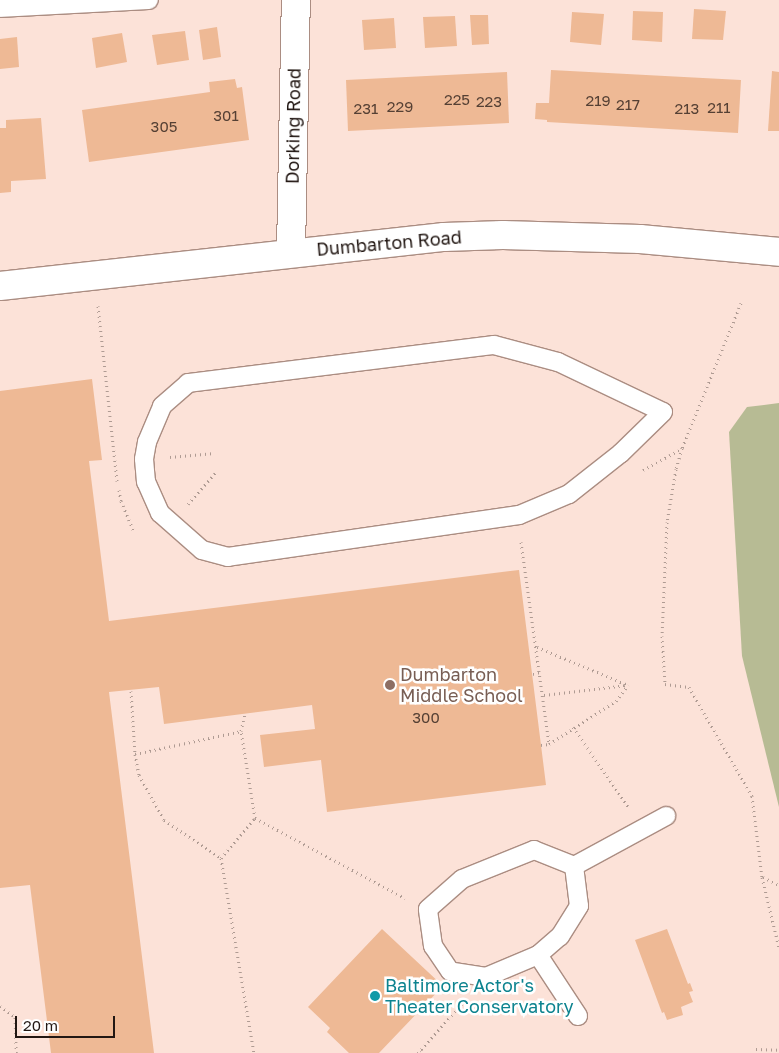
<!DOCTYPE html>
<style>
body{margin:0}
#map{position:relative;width:779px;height:1053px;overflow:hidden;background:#fce2d8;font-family:"Golos Text",sans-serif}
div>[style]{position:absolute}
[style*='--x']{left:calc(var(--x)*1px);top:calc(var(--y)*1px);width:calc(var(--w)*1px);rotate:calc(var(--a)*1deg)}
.green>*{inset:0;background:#b7bb94}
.building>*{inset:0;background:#eeb995}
.path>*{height:3px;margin-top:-1.5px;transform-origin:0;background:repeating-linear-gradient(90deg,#af9b93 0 1px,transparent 0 5px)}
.roads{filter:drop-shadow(1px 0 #ab8d82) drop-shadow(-1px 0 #ab8d82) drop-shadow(0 1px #ab8d82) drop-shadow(0 -1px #ab8d82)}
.service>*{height:18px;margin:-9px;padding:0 9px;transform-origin:9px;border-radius:9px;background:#fff}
.minor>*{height:28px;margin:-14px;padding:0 14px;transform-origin:14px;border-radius:14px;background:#fff}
.dots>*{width:14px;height:14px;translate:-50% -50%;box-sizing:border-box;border:2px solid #fff;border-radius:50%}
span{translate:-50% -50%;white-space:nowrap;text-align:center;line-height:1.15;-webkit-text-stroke:5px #fff;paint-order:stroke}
.number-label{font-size:15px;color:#554034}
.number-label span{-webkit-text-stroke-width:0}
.street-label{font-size:18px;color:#221713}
.education-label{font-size:18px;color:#785e54}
.left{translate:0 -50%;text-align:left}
.culture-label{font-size:18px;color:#0d838f}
.scale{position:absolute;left:15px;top:1016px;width:100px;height:22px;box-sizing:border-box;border:2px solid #221713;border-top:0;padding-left:6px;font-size:15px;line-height:18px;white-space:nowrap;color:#221713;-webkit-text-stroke:4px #fff;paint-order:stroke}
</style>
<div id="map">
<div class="green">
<i style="clip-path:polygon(779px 403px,779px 807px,742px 656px,729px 432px,747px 407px)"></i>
</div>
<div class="building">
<i style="clip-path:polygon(694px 9px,726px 11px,723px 40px,692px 39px)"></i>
<i style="clip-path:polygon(633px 11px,663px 12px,662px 42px,632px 40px)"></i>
<i style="clip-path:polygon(572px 12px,604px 14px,601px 45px,570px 42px)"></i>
<i style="clip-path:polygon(470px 15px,488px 15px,489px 44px,472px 45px)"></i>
<i style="clip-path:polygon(455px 16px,457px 46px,425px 48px,423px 17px)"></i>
<i style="clip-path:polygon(394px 18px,396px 48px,364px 50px,362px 20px)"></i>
<i style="clip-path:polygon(217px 27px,221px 57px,203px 60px,199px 30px)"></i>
<i style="clip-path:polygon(185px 31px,189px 60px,157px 65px,152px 35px)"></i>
<i style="clip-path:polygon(122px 33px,127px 62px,96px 68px,92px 38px)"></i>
<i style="clip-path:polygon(17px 37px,19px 67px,0 69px,0 39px)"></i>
<i style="clip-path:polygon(551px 70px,741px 80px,738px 133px,547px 122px,547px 120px,535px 119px,536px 103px,549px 103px)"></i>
<i style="clip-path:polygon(772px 71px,779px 72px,779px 131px,768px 131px)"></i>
<i style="clip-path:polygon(507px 72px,509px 123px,348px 131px,346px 80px)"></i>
<i style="clip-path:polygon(235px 79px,237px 88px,242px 87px,249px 140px,89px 162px,82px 110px,210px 92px,209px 82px)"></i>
<i style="clip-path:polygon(41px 118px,46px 179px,11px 181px,11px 192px,0 193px,0 128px,6px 128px,6px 120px)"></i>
<i style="clip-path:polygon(92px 379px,102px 460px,89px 461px,109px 621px,519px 570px,546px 785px,327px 812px,321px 760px,264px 767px,260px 735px,315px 729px,312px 705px,164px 724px,159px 687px,109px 692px,154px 1053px,51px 1053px,30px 885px,0 888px,0 391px)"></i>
<i style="clip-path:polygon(382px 929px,443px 986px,379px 1053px,349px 1053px,327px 1032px,330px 1028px,308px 1007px)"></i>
<i style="clip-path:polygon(667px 929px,688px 984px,690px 983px,693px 991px,689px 992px,693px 1002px,681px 1007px,683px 1015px,667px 1020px,664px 1012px,662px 1013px,635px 940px)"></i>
</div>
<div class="path">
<i style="--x:741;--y:303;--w:157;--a:112.1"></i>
<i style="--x:682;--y:448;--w:22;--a:106"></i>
<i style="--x:676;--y:469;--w:54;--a:99.6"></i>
<i style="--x:667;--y:522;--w:114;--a:92.5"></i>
<i style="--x:662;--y:636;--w:48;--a:86.4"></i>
<i style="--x:665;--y:684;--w:24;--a:7"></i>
<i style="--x:689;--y:687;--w:126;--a:60"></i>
<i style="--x:752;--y:796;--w:82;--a:83"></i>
<i style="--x:762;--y:877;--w:73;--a:76.5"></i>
<i style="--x:98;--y:306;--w:176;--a:83.8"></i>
<i style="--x:170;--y:457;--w:45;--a:-5.1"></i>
<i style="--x:643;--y:470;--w:43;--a:-28.9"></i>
<i style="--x:119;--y:490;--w:11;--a:80"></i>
<i style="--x:121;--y:501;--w:34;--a:67"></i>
<i style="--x:188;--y:504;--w:44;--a:-48.7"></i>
<i style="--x:521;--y:542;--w:204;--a:82.1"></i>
<i style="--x:537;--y:647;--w:99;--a:22.7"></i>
<i style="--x:533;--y:674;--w:7;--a:-16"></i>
<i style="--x:131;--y:691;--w:63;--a:86.4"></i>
<i style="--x:135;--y:754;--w:21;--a:79"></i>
<i style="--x:139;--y:775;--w:51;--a:60.9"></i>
<i style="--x:164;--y:820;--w:69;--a:33.7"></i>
<i style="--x:221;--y:858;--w:198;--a:80.4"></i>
<i style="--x:544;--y:695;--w:84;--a:-6.9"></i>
<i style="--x:573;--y:727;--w:98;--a:55.3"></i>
<i style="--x:541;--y:745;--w:8;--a:-7"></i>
<i style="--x:549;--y:744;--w:80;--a:-32.7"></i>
<i style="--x:616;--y:701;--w:20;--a:-53"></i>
<i style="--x:135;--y:754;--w:108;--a:-12.2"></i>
<i style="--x:255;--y:818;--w:170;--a:28.1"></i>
<i style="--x:221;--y:858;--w:52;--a:-49.6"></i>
<i style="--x:255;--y:818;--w:88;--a:-99.1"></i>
<i style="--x:241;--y:731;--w:18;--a:-77"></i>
<i style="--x:763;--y:877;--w:18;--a:27"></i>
<i style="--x:0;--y:1006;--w:19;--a:36"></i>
<i style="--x:15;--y:1017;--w:36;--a:88"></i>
<i style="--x:756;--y:1049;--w:23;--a:2"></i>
<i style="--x:421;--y:1050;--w:5;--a:37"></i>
<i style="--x:418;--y:1053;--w:71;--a:-48.4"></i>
</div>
<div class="roads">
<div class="service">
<i style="--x:0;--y:8;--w:149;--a:-3.1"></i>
<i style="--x:494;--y:345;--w:66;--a:14.9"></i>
<i style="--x:558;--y:362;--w:116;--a:25.5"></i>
<i style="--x:663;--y:412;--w:59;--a:135.7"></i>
<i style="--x:621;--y:453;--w:66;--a:141.7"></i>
<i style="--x:569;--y:494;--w:54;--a:157.2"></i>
<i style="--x:519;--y:515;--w:294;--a:171.8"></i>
<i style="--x:228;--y:557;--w:27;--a:-165"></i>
<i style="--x:202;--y:550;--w:56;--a:-138.6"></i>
<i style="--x:160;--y:513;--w:34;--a:-114"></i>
<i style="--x:146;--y:482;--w:23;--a:-95"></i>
<i style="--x:144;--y:459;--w:17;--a:-80"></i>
<i style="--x:147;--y:442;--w:39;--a:-67"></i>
<i style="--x:162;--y:406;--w:35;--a:-41"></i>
<i style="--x:188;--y:383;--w:308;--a:-7.1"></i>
<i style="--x:534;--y:850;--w:43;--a:21.8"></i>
<i style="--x:574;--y:866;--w:40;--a:82.9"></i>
<i style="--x:579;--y:906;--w:36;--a:122"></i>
<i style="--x:560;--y:936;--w:29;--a:139"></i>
<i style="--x:538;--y:955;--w:56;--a:157.1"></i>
<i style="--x:486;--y:977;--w:36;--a:-171"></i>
<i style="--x:450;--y:971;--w:30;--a:-124"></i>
<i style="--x:433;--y:946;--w:37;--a:-98"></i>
<i style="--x:428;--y:909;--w:45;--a:-41.4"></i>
<i style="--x:462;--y:879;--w:78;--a:-21.9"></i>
<i style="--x:574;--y:866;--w:105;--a:-28.5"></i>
<i style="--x:538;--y:955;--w:73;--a:56.7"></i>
</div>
<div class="minor">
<i style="--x:291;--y:252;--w:252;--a:-88.9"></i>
<i style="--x:0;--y:286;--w:447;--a:-6.3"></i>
<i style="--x:444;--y:237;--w:59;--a:-1.9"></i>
<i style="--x:503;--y:235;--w:137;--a:1.7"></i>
<i style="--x:640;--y:239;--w:140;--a:5.3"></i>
</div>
</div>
<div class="dots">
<i style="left:390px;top:685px;background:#8d6e63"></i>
<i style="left:375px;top:996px;background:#0f9aa8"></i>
</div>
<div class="number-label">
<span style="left:457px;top:100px">225</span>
<span style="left:598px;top:101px">219</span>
<span style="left:489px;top:102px">223</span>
<span style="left:628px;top:105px">217</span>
<span style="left:400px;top:107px">229</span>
<span style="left:719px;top:108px">211</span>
<span style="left:366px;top:109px">231</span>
<span style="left:687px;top:109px">213</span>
<span style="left:226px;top:116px">301</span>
<span style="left:164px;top:127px">305</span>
<span style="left:426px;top:718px">300</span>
</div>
<div class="street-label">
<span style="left:293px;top:126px;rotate:-89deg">Dorking Road</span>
<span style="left:389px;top:243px;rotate:-5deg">Dumbarton Road</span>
</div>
<div class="education-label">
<span class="left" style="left:400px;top:685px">Dumbarton<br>Middle School</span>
</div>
<div class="culture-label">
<span class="left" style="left:385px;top:996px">Baltimore Actor's<br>Theater Conservatory</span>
</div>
<div class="scale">20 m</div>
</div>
